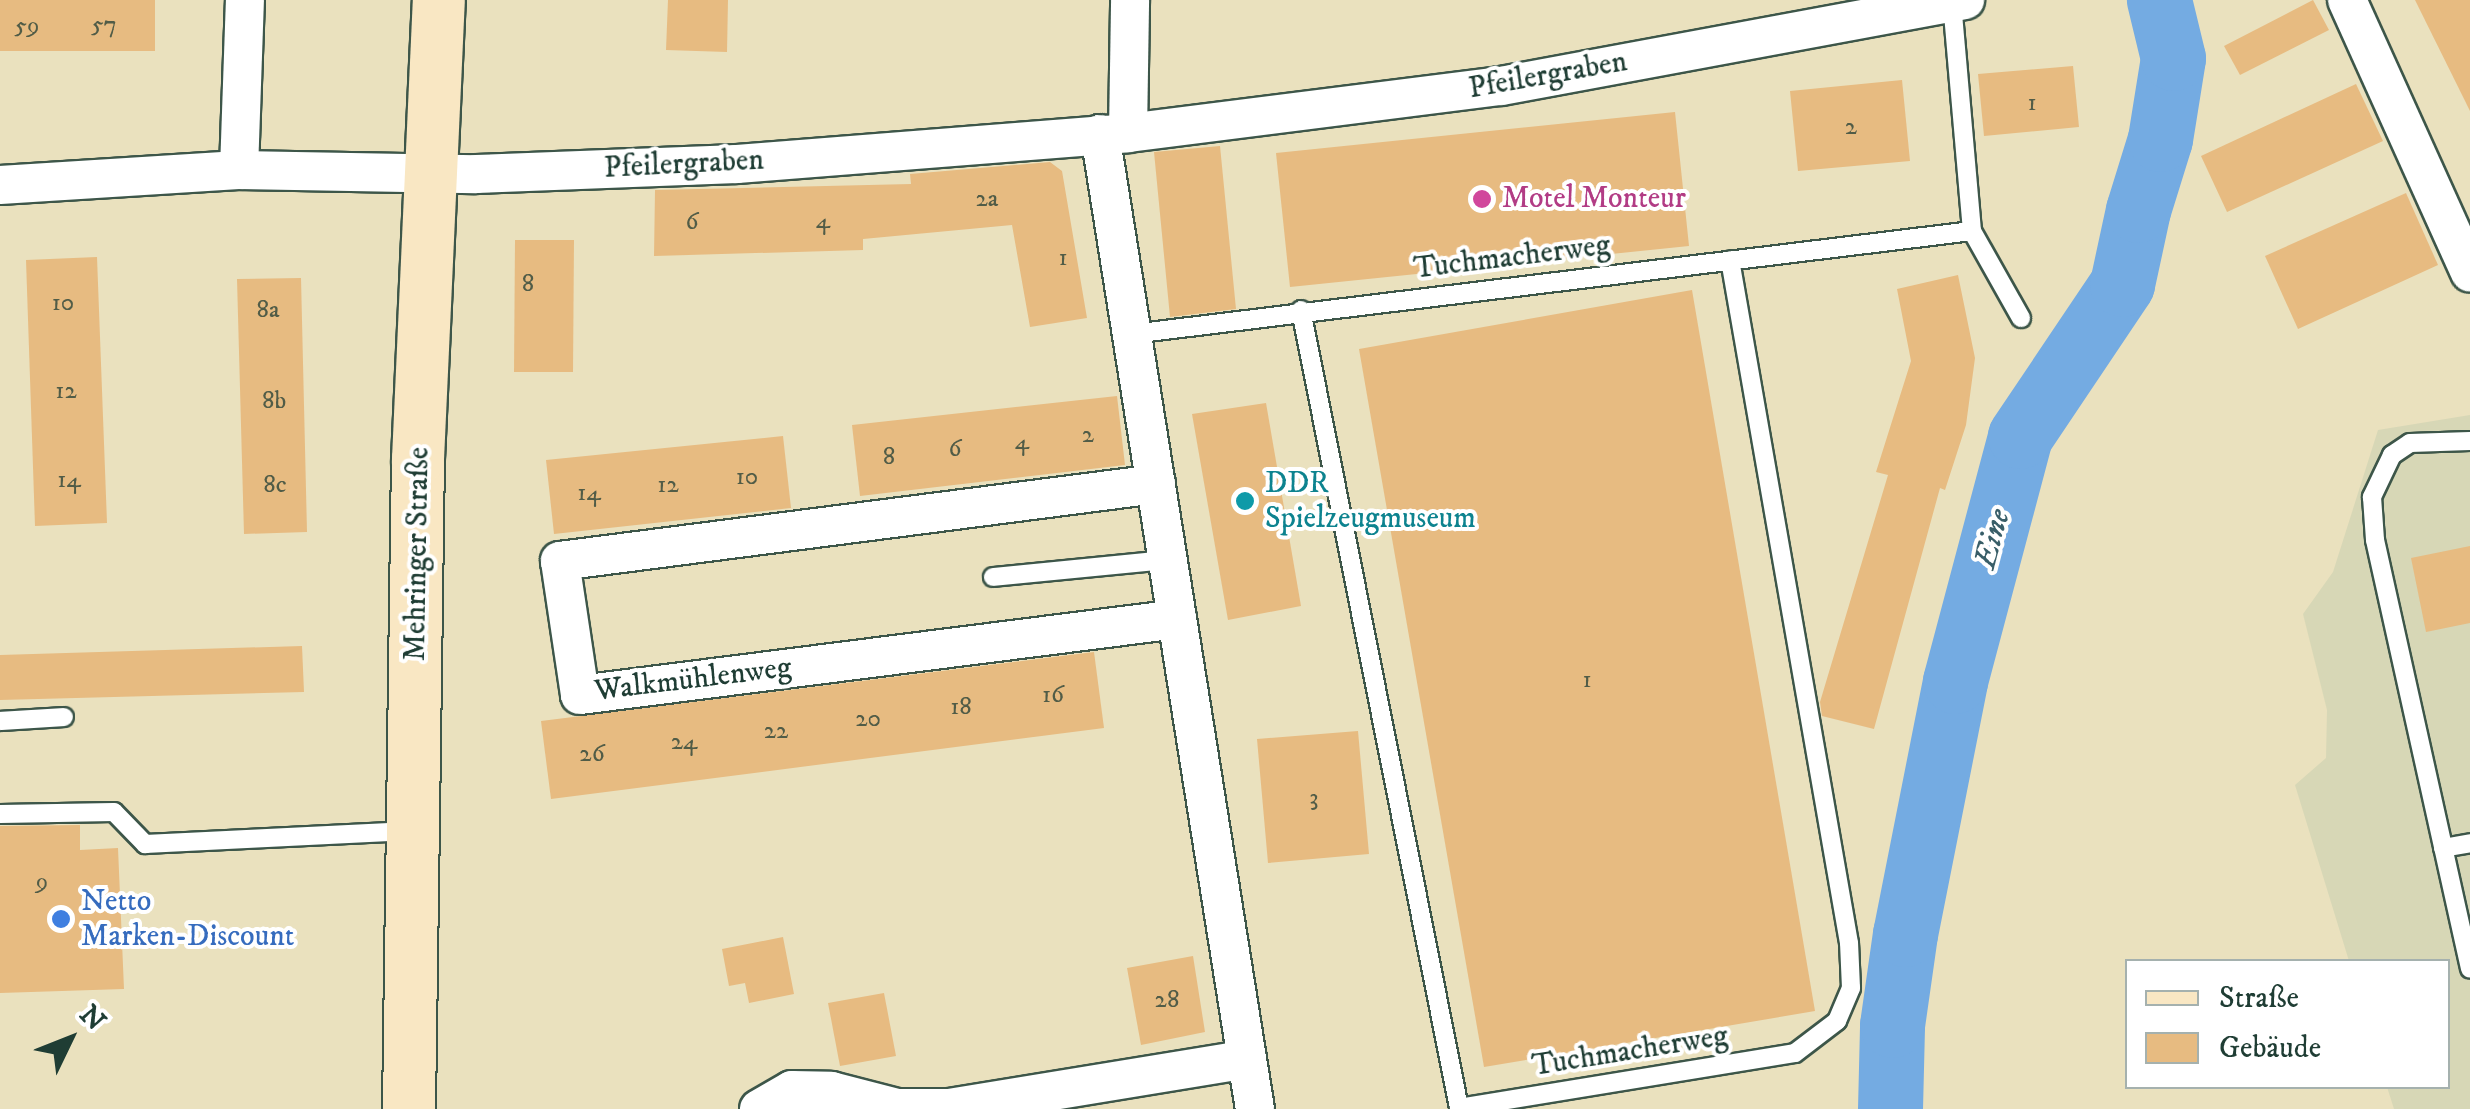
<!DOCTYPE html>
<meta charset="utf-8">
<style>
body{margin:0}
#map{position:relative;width:2470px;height:1109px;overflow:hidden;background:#eae1be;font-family:"IM FELL DW Pica",serif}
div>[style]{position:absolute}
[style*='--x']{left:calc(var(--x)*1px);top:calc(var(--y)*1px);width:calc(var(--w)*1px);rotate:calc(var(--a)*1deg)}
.built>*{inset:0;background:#d7d7b6}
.river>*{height:65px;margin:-32.5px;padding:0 32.5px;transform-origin:32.5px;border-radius:32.5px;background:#74abe2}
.building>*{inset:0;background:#e7bb81}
.roads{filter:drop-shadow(2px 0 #3d5649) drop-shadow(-2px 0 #3d5649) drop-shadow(0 2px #3d5649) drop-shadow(0 -2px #3d5649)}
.service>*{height:18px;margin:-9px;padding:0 9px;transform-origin:9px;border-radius:9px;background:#fff}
.minor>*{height:38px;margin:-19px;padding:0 19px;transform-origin:19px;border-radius:19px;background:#fff}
.secondary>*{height:52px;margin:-26px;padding:0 26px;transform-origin:26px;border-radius:26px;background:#f9e7c3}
.dots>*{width:28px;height:28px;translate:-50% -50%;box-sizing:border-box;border:5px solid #fff;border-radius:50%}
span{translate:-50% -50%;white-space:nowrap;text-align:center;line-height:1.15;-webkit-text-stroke:8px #fff;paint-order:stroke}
.number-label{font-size:25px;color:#515c47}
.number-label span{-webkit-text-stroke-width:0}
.street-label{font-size:30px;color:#1f3d34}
.hotel-label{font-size:30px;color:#b23c85}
.left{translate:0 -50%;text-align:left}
.culture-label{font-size:30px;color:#0d838f}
.shop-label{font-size:30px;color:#366cbe}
.water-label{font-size:32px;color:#395e68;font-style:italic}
.legend{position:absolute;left:2125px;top:959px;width:325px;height:130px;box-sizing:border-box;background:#fff;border:2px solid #a5b1ae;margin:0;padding:12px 18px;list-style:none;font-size:30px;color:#1f3d34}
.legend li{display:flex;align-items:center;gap:20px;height:50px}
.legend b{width:50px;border:2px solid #a5b1ae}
.north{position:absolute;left:20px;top:989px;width:100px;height:100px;-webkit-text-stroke:8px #fff;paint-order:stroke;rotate:47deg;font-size:28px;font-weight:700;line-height:40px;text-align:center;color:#1f3d34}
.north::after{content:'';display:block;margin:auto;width:35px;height:45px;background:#1f3d34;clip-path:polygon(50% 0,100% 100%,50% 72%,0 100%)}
</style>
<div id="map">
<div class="built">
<i style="clip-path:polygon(2470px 415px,2470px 1109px,2394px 1109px,2387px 1087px,2448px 1086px,2448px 962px,2349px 961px,2295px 785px,2326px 758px,2327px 710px,2303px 614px,2333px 572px,2378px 430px)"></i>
</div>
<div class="river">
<i style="--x:1890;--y:1109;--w:84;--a:-88.6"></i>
<i style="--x:1892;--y:1025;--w:92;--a:-81.9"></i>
<i style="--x:1905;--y:934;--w:258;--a:-78.8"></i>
<i style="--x:1955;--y:681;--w:253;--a:-75.1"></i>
<i style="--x:2020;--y:436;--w:183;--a:-56.1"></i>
<i style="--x:2122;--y:284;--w:76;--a:-77.8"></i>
<i style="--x:2138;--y:210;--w:74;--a:-72.8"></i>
<i style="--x:2160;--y:139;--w:82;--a:-80.9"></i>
<i style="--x:2173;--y:58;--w:60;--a:-103.6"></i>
</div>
<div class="building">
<i style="clip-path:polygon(0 0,155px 0,155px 51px,0 51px)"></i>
<i style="clip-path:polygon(668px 0,728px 0,727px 52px,666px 50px)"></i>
<i style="clip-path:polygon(2313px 0,2329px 30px,2240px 75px,2224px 46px)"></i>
<i style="clip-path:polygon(2415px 0,2470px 0,2470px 111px)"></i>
<i style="clip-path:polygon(2073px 66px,2079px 127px,1984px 136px,1978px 74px)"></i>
<i style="clip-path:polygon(1902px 80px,1910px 161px,1798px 171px,1790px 91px)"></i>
<i style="clip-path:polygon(2356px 84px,2383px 141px,2227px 212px,2201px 156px)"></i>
<i style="clip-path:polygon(1675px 112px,1689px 246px,1290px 287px,1276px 153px)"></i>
<i style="clip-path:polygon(1220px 146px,1236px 309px,1170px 317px,1154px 152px)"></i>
<i style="clip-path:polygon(1050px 162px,1062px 171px,1087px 318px,1030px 327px,1012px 225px,863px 239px,863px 250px,654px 256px,655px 190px,911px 184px,910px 174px)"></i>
<i style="clip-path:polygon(2406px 193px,2438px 265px,2298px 329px,2265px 256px)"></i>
<i style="clip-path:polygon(515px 240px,574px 240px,573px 372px,514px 372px)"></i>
<i style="clip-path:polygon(97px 257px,107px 523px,35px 526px,26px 260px)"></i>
<i style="clip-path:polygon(1958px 275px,1975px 358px,1966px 425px,1945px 490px,1940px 488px,1874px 729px,1822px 716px,1820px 702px,1888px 475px,1876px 472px,1911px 361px,1897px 289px)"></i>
<i style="clip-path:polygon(301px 278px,307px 532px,244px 534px,237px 279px)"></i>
<i style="clip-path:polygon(1692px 290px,1815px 1011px,1484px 1067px,1359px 349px)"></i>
<i style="clip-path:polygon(1117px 396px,1125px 465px,860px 496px,852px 425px)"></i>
<i style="clip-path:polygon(1266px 403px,1301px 606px,1228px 620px,1192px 414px)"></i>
<i style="clip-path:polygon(783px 436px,791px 508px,554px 534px,546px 460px)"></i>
<i style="clip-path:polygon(2470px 546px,2470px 623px,2426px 632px,2411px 558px)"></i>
<i style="clip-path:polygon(302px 646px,304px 692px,0 700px,0 655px)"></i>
<i style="clip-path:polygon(1094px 652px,1104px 728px,551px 799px,541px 721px)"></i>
<i style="clip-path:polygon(1358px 731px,1369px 854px,1268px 863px,1257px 739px)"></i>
<i style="clip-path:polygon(80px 825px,80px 850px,118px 848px,124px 989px,0 993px,0 826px)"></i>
<i style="clip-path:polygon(783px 937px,794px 994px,749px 1003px,745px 983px,729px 986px,722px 949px)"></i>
<i style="clip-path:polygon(1193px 956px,1205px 1032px,1141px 1045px,1127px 968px)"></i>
<i style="clip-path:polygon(884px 993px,896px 1056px,840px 1066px,828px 1003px)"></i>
</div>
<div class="roads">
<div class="service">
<i style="--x:1972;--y:231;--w:100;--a:60.6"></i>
<i style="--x:1301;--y:310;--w:813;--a:78.8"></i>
<i style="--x:1459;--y:1108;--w:340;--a:-9.3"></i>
<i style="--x:1795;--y:1053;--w:53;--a:-37.3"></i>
<i style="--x:1837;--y:1021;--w:36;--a:-67"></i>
<i style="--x:1851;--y:988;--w:45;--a:-92.5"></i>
<i style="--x:1849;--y:943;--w:693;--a:-99.88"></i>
<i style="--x:1132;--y:334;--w:846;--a:-6.99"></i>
<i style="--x:1972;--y:231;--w:229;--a:-95"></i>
<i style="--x:2470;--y:441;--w:60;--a:178.1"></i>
<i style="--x:2410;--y:443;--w:22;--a:146"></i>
<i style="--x:2392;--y:455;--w:47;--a:115.5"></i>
<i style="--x:2372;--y:497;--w:43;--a:86"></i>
<i style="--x:2375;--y:540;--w:439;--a:77.5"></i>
<i style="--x:993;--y:577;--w:175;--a:-5.6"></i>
<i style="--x:0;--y:721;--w:64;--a:-3.6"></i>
<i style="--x:0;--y:814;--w:114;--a:-1"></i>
<i style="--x:114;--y:812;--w:45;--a:45.9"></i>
<i style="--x:145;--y:844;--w:265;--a:-2.8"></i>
<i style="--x:2443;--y:848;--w:27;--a:-10"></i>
</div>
<div class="minor">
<i style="--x:2347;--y:0;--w:299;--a:65.7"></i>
<i style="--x:1128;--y:133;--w:133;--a:-89.1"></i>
<i style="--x:1100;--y:134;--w:987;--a:80.97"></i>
<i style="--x:239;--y:170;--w:170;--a:-88"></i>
<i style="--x:0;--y:185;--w:239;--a:-3.6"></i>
<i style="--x:239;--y:170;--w:237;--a:1"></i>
<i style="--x:476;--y:174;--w:261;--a:-2.2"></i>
<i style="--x:737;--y:164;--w:392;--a:-4.5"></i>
<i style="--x:1128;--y:133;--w:376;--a:-7.2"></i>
<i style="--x:1501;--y:86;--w:472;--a:-10.5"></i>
<i style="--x:1156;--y:484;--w:601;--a:172.64"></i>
<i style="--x:560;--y:561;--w:135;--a:81.5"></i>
<i style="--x:580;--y:695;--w:602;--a:-7.25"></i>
<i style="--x:759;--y:1109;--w:38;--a:-30"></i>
<i style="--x:792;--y:1090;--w:39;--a:1"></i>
<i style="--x:831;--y:1091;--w:68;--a:14.4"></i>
<i style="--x:897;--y:1108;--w:52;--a:0"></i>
<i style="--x:949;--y:1108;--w:302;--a:-9.3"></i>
</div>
<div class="secondary">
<i style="--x:409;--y:1109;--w:650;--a:-89.21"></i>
<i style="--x:418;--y:459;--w:459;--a:-87.4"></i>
</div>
</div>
<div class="dots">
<i style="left:1482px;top:199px;background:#d1479c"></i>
<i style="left:1245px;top:501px;background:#0f9aa8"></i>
<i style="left:61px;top:919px;background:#3f7fe0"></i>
</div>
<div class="number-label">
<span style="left:104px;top:25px">57</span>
<span style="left:27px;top:26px">59</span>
<span style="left:2032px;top:103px">1</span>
<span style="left:1851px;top:127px">2</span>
<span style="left:987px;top:199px">2a</span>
<span style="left:823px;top:221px">4</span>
<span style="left:692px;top:222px">6</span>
<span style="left:1063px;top:258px">1</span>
<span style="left:528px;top:284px">8</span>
<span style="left:63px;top:303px">10</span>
<span style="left:268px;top:310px">8a</span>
<span style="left:66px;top:391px">12</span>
<span style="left:274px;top:401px">8b</span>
<span style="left:1088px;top:435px">2</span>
<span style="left:1022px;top:442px">4</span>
<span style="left:955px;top:449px">6</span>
<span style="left:889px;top:457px">8</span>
<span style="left:747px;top:477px">10</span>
<span style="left:69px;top:480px">14</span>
<span style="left:275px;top:485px">8c</span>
<span style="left:668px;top:485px">12</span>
<span style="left:589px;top:493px">14</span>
<span style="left:1587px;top:680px">1</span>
<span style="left:1053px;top:695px">16</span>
<span style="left:961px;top:707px">18</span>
<span style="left:868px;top:719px">20</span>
<span style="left:776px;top:731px">22</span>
<span style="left:684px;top:742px">24</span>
<span style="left:592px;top:754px">26</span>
<span style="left:1314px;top:798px">3</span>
<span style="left:42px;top:882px">9</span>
<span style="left:1167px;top:1000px">28</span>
</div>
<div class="street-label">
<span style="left:1548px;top:76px;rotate:-10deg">Pfeilergraben</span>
<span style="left:684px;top:165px;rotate:-3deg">Pfeilergraben</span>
<span style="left:1512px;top:258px;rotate:-7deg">Tuchmacherweg</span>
<span style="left:418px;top:554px;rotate:-89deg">Mehringer Straße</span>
<span style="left:693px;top:680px;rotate:-7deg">Walkmühlenweg</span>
<span style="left:1630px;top:1052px;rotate:-9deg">Tuchmacherweg</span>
</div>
<div class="hotel-label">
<span class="left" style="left:1502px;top:199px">Motel Monteur</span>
</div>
<div class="culture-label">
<span class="left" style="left:1265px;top:501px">DDR<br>Spielzeugmuseum</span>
</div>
<div class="shop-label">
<span class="left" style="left:81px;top:919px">Netto<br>Marken-Discount</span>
</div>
<div class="water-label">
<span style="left:1993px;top:539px;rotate:-75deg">Eine</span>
</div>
<ul class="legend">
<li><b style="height:12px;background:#f9e7c3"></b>Straße</li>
<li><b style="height:28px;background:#e7bb81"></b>Gebäude</li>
</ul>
<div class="north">N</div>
</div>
